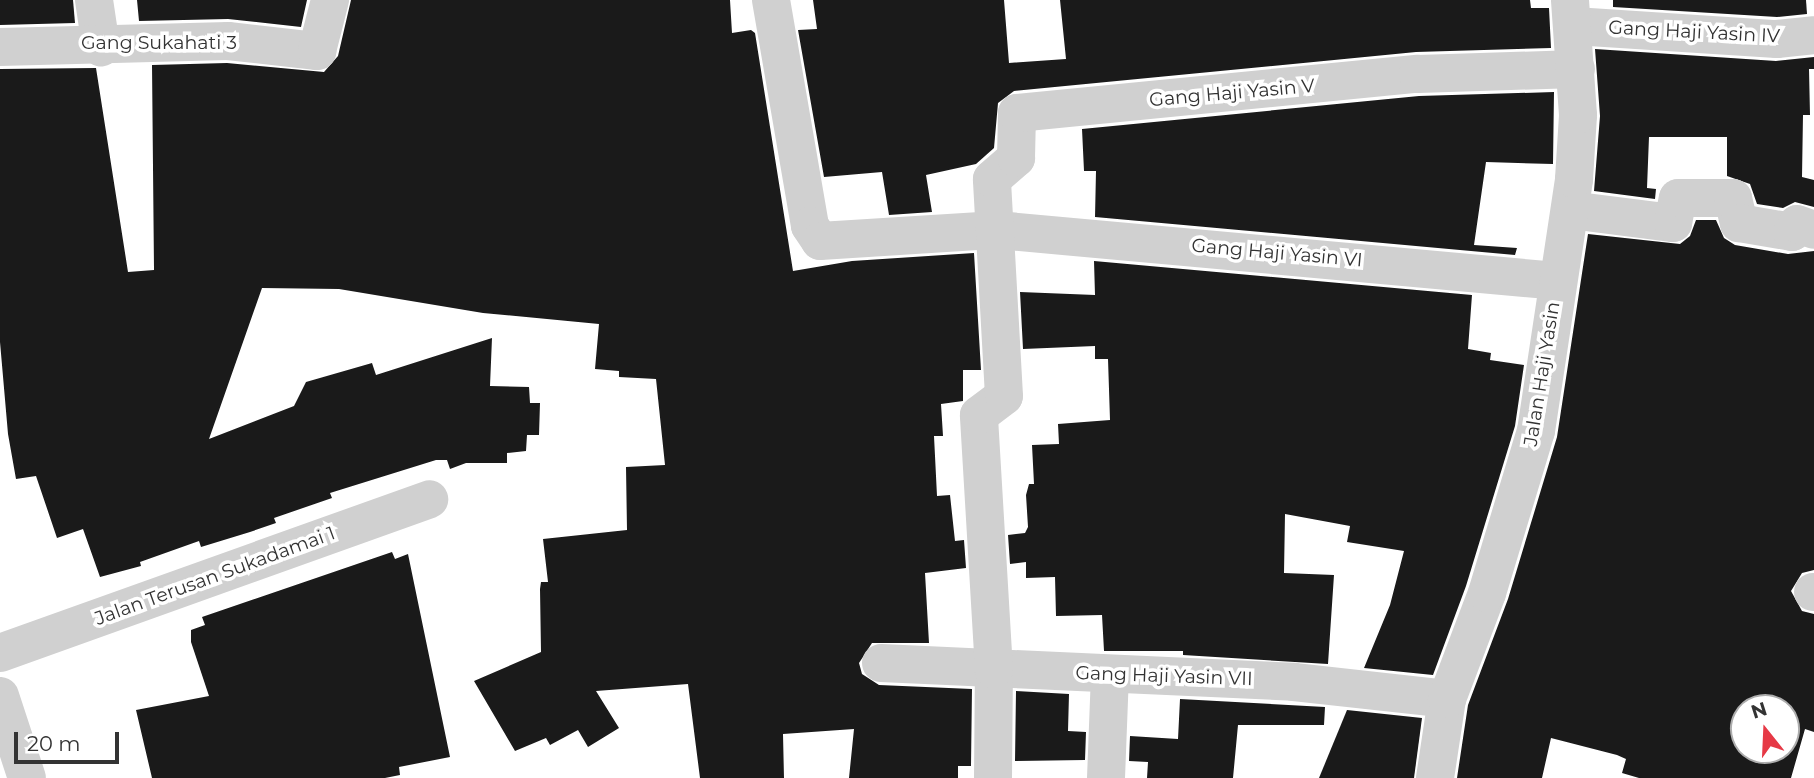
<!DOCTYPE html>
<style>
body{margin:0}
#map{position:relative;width:1814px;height:778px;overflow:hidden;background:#fff;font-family:Montserrat,sans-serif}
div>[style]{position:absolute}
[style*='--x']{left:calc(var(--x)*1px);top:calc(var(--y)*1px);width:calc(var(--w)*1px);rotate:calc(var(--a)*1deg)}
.building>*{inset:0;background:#1a1a1a}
.minor>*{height:38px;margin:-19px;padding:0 19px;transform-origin:19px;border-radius:19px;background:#d0d0d0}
.tertiary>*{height:38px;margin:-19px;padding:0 19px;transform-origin:19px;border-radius:19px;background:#d0d0d0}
span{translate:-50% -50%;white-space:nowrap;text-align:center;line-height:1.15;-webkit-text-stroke:7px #fff;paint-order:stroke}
.street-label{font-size:19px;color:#333}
.north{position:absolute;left:1730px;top:694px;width:70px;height:70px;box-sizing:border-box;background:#fff;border:2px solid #adadad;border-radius:50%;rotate:342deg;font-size:19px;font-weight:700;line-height:28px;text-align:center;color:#333}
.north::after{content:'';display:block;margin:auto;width:24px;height:32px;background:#e63946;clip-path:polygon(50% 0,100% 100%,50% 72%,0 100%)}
.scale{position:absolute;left:14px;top:732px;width:105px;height:32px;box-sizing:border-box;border:4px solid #333;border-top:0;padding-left:9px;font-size:21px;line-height:24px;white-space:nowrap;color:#333;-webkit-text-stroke:5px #fff;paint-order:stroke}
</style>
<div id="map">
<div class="building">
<i style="clip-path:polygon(0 0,73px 0,75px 23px,0 25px)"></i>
<i style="clip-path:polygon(137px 0,307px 0,301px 27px,228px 19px,139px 21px)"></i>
<i style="clip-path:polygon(351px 0,730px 0,732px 33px,751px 30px,755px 33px,793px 271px,852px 261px,974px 253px,981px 370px,963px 370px,963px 401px,941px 404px,943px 436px,934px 436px,937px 496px,950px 495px,955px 541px,964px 540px,966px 568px,925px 573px,929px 643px,872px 643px,859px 663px,862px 674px,879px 685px,972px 689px,971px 766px,958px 766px,958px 778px,849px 778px,854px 729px,783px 734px,784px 778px,700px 778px,688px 684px,596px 691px,619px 728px,588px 747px,578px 730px,550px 745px,546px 738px,515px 751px,474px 681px,541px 652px,540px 589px,541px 582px,548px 582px,543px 539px,627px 530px,626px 467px,665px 465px,656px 379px,619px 377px,619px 371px,595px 369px,599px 324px,483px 313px,339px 289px,262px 288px,209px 439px,294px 406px,306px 382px,372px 363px,376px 375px,492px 338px,490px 386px,529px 387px,530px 403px,540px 403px,539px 435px,527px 435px,526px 451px,507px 453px,507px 463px,466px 463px,450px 469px,447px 460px,436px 460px,330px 493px,332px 498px,274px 518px,276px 523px,250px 532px,201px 547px,199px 541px,140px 562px,141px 566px,100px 577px,83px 529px,57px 538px,36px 476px,16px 479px,8px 434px,0 342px,0 69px,96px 68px,128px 272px,154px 270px,152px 65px,227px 63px,324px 72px,338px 56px)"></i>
<i style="clip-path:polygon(813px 0,1004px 0,1009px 63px,1066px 59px,1060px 0,1530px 0,1531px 8px,1549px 8px,1551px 48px,1416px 52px,1014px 91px,998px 103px,994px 148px,976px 164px,926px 175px,932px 212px,889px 215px,882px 172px,824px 177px,798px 30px,817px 29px)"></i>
<i style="clip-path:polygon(1613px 0,1806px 0,1807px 14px,1777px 17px,1613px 7px)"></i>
<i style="clip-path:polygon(1595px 49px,1776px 61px,1814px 57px,1814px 69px,1809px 69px,1810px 115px,1803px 115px,1802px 177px,1814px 180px,1814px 207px,1795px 202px,1783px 208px,1757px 204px,1750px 184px,1727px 176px,1727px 137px,1649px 137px,1647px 188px,1656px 189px,1655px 199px,1594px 191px,1600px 116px)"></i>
<i style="clip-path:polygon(1554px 92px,1553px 164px,1486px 162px,1474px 245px,1517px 248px,1515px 255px,1095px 217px,1096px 171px,1084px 171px,1082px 129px,1419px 96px)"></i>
<i style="clip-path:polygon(evenodd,1696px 220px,1716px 220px,1724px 238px,1735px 245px,1788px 254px,1814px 251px,1814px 570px,1802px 573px,1791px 591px,1802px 611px,1814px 614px,1814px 732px,1805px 729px,1791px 778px,1639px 778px,1622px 773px,1626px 759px,1617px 755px,1551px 738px,1542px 778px,1457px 778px,1468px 705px,1508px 599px,1557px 437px,1588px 234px,1680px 244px,1690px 236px,1696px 220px,1744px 708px,1786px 708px,1786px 750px,1744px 750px,1744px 708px)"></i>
<i style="clip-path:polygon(1094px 261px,1472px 295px,1468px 349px,1491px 353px,1490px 360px,1524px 365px,1515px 426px,1466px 586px,1433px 675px,1364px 668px,1390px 605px,1404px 551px,1347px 542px,1350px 526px,1285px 514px,1284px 573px,1334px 575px,1328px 664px,1183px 655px,1183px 651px,1104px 651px,1102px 615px,1056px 616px,1055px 577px,1026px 578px,1026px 562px,1010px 564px,1008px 535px,1025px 533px,1028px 527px,1026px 495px,1029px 484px,1034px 484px,1032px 445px,1059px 444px,1058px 424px,1110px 420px,1108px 359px,1095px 359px,1095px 346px,1023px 349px,1020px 292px,1095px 295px)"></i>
<i style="clip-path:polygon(392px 552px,395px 559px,408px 554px,450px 757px,399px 767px,400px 775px,385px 778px,152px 778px,136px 710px,209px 696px,191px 642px,191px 630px,205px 625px,202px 617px)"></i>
<i style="clip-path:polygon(1016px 691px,1069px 694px,1068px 731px,1086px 732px,1085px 760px,1015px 761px)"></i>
<i style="clip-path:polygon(1180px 699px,1325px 707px,1324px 725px,1238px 725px,1233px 778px,1147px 778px,1148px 762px,1129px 761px,1130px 736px,1178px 739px)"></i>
<i style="clip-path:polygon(1347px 710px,1422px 718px,1414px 778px,1319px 778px)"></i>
</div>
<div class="minor">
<i style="--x:94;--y:0;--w:48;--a:81.5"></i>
<i style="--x:771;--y:0;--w:229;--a:80.2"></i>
<i style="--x:810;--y:226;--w:18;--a:56"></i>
<i style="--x:820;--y:241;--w:177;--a:-3.6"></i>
<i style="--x:997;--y:230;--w:562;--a:5.2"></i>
<i style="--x:1574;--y:26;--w:203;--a:3.7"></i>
<i style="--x:1777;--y:39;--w:37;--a:-6"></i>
<i style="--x:0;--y:47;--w:228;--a:-1.5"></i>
<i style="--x:228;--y:41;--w:90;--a:6.4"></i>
<i style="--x:317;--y:51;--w:53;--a:-75.7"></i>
<i style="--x:1570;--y:210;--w:104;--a:7.2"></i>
<i style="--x:1673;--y:223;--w:25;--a:-79"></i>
<i style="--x:1678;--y:198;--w:55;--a:0"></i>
<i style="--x:1733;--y:198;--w:26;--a:77"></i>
<i style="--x:1739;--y:223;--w:54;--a:9.6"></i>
<i style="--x:1792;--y:232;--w:9;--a:-58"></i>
<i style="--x:1797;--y:224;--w:18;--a:19"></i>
<i style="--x:1813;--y:592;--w:1;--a:0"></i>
<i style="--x:0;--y:653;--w:456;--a:-19.7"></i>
<i style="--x:881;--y:663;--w:413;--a:2.6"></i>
<i style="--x:1294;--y:682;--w:154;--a:6.3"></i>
<i style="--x:993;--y:778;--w:108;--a:-89.5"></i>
<i style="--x:994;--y:670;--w:255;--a:-93.4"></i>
<i style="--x:979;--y:415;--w:31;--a:-37"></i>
<i style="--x:1004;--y:396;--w:217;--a:-93.2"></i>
<i style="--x:992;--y:179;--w:32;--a:-41"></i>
<i style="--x:1016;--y:158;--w:45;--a:-88.7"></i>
<i style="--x:1017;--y:113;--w:403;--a:-5.6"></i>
<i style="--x:1418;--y:74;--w:158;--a:-1.8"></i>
<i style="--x:1106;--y:778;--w:104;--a:-87.8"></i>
<i style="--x:1435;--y:778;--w:80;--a:-81.4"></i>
<i style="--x:1447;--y:699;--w:113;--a:-69.3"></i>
<i style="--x:1487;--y:593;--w:169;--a:-73.2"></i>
<i style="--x:1536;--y:431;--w:255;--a:-81.4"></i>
<i style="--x:1574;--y:179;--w:64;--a:-86.4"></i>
<i style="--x:1578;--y:115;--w:115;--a:-94"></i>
</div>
<div class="tertiary">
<i style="--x:0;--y:696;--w:86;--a:71.8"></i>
</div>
<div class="street-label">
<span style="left:1694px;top:32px;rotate:3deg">Gang Haji Yasin IV</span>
<span style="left:159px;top:43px">Gang Sukahati 3</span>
<span style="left:1232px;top:93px;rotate:-5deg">Gang Haji Yasin V</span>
<span style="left:1277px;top:253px;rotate:5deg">Gang Haji Yasin VI</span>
<span style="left:1542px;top:374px;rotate:-81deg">Jalan Haji Yasin</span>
<span style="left:215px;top:576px;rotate:-20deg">Jalan Terusan Sukadamai 1</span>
<span style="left:1164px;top:676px;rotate:2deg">Gang Haji Yasin VII</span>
</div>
<div class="north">N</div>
<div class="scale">20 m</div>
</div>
